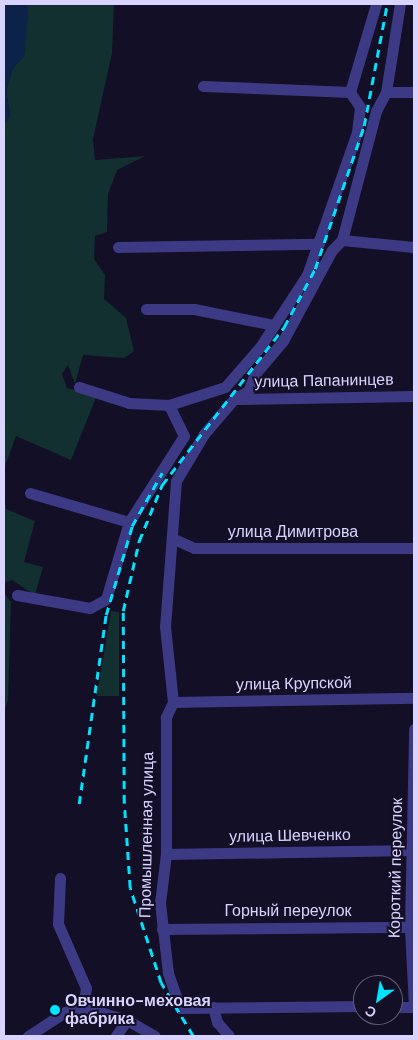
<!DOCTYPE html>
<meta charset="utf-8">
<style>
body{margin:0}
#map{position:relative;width:418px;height:1040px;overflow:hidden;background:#130f26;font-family:"DM Sans",sans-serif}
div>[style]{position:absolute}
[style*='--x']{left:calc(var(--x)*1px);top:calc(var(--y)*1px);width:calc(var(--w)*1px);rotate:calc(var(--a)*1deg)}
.green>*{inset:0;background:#12302f}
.water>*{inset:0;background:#0c2248}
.minor>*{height:11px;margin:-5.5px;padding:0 5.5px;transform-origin:5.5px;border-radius:5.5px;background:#3d3a85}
.rail>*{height:2.5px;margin-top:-1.25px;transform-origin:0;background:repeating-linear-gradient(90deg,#00e5ff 0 8px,transparent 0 14px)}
.dots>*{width:14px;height:14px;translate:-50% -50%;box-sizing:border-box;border:2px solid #130f26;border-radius:50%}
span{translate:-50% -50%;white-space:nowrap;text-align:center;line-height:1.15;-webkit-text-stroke:4px #130f26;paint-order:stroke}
.street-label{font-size:16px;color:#d9d4ff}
.poi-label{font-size:16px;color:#d9d4ff;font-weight:700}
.left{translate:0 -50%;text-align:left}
.frame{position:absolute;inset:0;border:5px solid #d9d4ff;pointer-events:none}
.north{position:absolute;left:353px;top:975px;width:50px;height:50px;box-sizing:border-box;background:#130f26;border:1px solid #625e7d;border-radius:50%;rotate:212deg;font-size:14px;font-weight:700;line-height:20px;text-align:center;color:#d9d4ff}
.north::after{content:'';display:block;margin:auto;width:18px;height:22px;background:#00e5ff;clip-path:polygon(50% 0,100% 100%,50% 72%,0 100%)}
</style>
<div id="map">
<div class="green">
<i style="clip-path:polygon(27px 4px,114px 4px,112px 53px,93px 139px,95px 160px,145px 156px,117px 170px,108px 194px,107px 232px,95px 236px,94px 259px,105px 275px,104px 299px,126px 318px,134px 351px,124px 358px,83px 355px,75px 384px,68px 365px,62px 374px,67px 388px,97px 395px,71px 460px,16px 436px,4px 469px,4px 123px,10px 115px,6px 90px,13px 68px,24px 56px)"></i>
<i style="clip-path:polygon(4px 496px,6px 509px,35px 521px,24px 562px,43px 567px,35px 595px,12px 580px,4px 583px)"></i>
<i style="clip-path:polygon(4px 593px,11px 602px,8px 700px,4px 713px)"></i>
<i style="clip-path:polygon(111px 611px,119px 612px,119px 696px,97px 696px)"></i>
</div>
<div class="water">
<i style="clip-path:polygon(4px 4px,27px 4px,28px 15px,24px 56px,13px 68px,6px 90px,10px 116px,4px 123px)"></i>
</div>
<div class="minor">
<i style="--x:203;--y:86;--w:147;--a:2.3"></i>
<i style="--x:350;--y:92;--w:92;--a:-73.5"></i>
<i style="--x:386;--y:92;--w:28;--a:0"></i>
<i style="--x:342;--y:240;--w:14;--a:135"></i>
<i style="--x:332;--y:250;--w:103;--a:118.3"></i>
<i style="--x:283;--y:341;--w:43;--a:130.3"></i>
<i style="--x:255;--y:374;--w:18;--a:112"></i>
<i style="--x:248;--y:391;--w:16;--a:150"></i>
<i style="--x:234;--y:399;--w:46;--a:130.6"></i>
<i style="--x:204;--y:434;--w:55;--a:120.8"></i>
<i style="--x:176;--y:481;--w:145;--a:94.3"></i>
<i style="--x:165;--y:626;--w:76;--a:84"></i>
<i style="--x:173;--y:702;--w:17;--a:115"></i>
<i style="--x:166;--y:717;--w:137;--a:90"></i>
<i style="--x:166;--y:854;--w:49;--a:97"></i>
<i style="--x:160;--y:903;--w:70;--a:83.5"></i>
<i style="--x:168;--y:973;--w:37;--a:71"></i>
<i style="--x:180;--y:1008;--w:183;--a:-0.6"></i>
<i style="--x:342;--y:240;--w:133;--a:-75.2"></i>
<i style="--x:376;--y:111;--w:21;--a:-62"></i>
<i style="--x:386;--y:92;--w:89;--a:-81"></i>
<i style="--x:342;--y:240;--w:72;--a:5.6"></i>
<i style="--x:118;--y:247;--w:201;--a:-0.9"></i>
<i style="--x:146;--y:309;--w:48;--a:0"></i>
<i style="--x:194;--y:309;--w:82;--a:11.3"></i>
<i style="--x:79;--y:387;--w:52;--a:17.7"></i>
<i style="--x:129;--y:403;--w:40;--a:2.9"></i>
<i style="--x:236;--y:399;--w:178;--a:-1"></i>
<i style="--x:30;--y:493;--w:103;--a:16.3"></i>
<i style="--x:174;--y:539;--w:22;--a:24"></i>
<i style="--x:194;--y:548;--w:220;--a:0"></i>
<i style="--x:17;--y:595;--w:74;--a:10.1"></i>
<i style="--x:90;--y:608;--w:18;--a:-29"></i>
<i style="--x:106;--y:599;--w:80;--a:-73.4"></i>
<i style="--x:129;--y:522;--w:102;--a:-57.4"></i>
<i style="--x:184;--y:436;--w:34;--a:-116"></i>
<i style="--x:169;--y:405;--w:59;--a:-17.8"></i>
<i style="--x:225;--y:387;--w:53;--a:-48.8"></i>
<i style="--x:260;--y:347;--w:86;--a:-56.9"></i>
<i style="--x:307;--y:275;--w:151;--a:-70.7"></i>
<i style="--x:357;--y:132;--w:25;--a:-83"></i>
<i style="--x:360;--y:107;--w:18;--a:-124"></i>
<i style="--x:173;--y:702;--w:241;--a:-1"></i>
<i style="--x:166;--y:854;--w:248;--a:-0.9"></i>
<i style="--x:60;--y:878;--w:46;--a:92.5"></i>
<i style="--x:58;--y:924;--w:70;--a:66.4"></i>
<i style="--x:86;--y:988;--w:19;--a:99"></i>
<i style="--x:162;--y:929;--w:252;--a:-0.5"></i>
<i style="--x:83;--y:1007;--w:46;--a:16.5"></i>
<i style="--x:127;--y:1020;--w:19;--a:125"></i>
<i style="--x:213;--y:1007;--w:16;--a:75"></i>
<i style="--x:217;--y:1022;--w:18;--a:49"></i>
<i style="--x:393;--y:1007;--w:21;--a:0"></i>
<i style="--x:414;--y:1007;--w:80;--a:-92.9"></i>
<i style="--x:410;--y:927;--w:198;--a:-88.8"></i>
<i style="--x:127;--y:1020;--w:32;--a:30"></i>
<i style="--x:28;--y:1036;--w:44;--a:-33"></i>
<i style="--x:65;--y:1012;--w:19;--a:-16"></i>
</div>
<div class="rail">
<i style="--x:79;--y:804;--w:191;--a:-81.9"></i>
<i style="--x:106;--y:615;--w:93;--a:-73.7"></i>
<i style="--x:132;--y:526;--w:61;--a:-60.5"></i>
<i style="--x:193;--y:1036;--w:62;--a:-121.1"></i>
<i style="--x:161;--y:983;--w:100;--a:-108.1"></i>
<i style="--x:130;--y:888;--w:85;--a:-94"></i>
<i style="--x:124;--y:803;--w:192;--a:-90.3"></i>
<i style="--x:123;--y:611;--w:72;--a:-77.1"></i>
<i style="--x:139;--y:541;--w:61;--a:-67.7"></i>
<i style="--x:162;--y:485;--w:200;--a:-52.3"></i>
<i style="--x:284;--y:327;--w:66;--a:-61.9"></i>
<i style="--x:315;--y:269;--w:151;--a:-71.1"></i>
<i style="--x:364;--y:126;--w:124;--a:-79.3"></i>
</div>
<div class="dots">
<i style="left:55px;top:1010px;background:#00e5ff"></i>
</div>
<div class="street-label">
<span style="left:324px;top:381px;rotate:-1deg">улица Папанинцев</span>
<span style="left:293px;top:532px">улица Димитрова</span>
<span style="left:294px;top:684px;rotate:-1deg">улица Крупской</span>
<span style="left:147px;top:835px;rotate:-89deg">Промышленная улица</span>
<span style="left:290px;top:836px;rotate:-1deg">улица Шевченко</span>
<span style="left:396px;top:868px;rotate:-89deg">Короткий переулок</span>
<span style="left:288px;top:911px">Горный переулок</span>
</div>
<div class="poi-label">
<span class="left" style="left:65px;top:1010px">Овчинно-меховая<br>фабрика</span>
</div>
<div class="frame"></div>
<div class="north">С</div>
</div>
